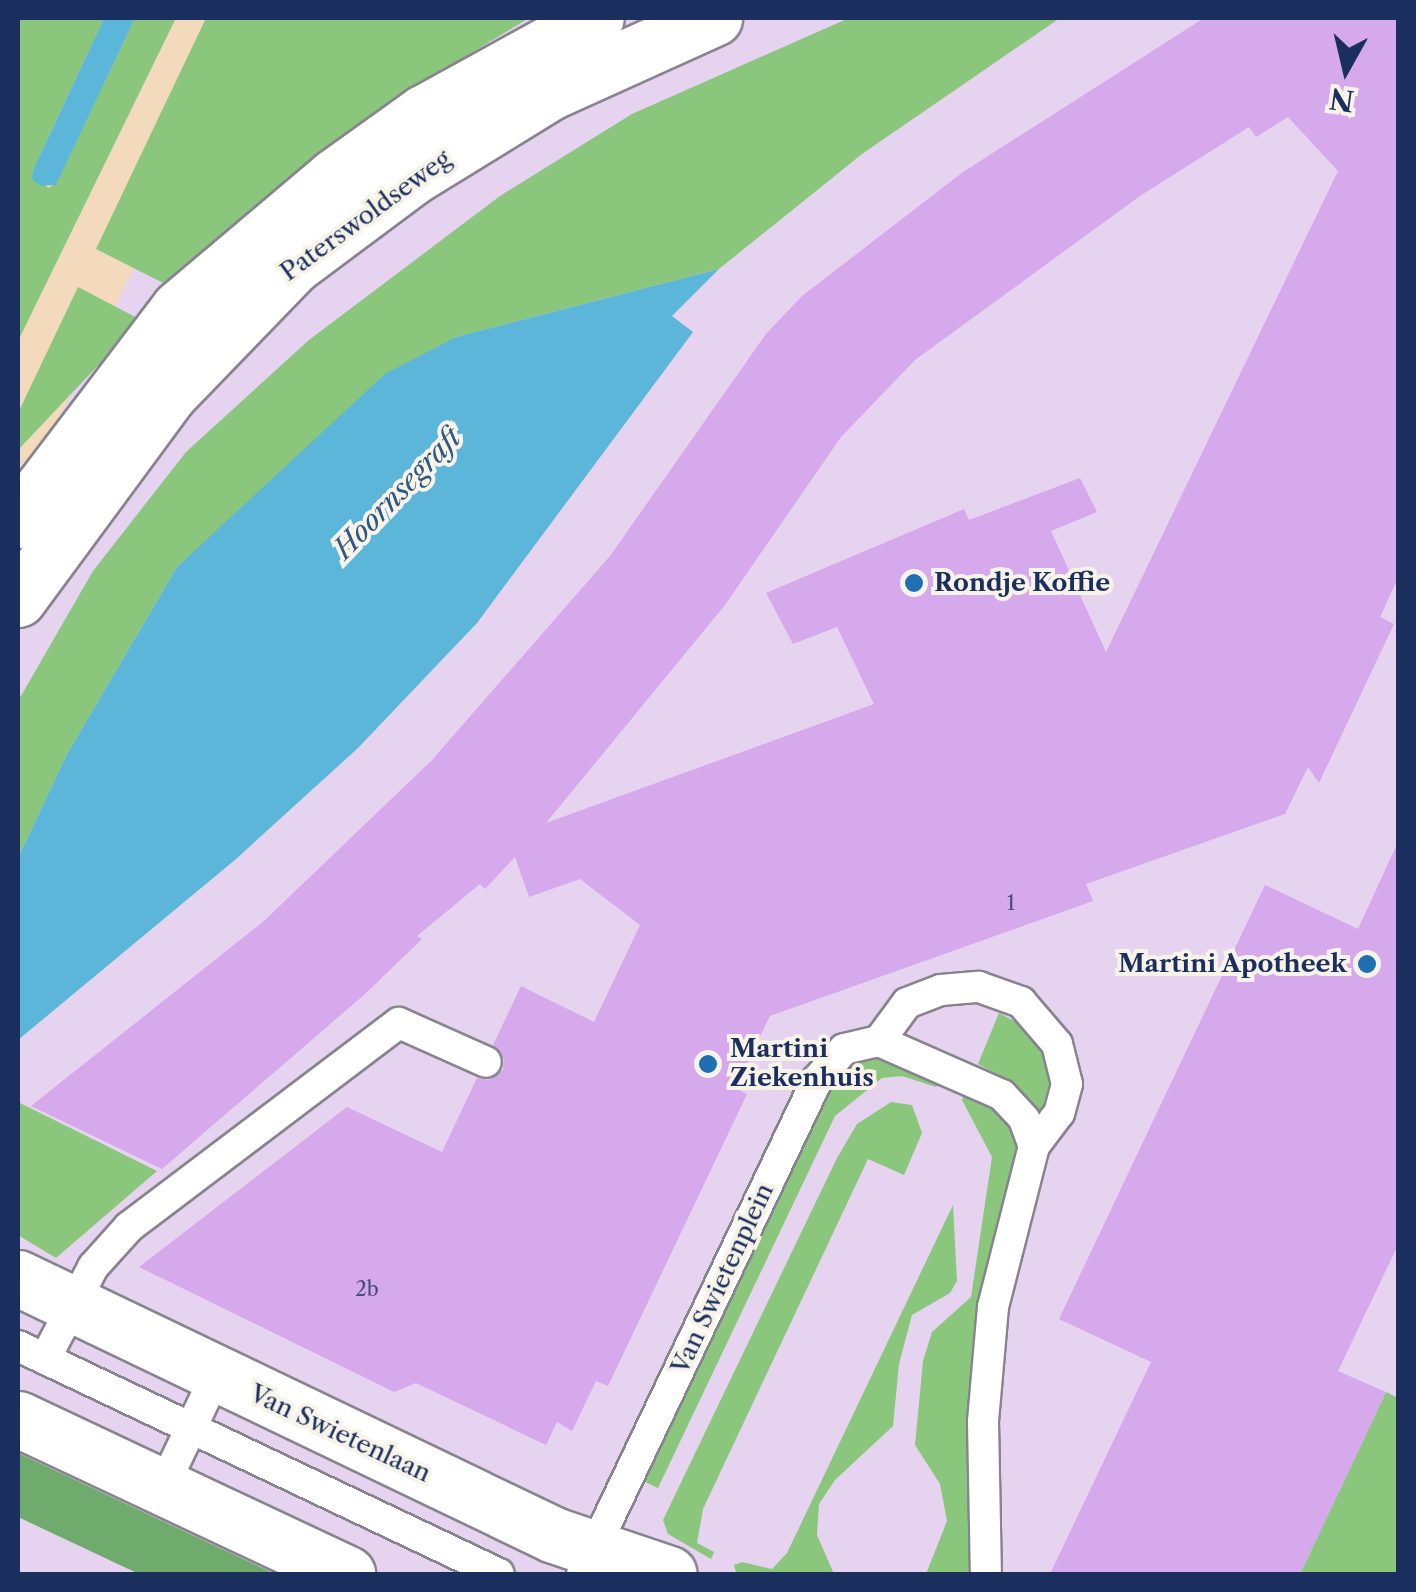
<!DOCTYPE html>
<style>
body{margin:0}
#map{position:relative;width:1416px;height:1592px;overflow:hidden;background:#f3dabd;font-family:"Libre Caslon Text",serif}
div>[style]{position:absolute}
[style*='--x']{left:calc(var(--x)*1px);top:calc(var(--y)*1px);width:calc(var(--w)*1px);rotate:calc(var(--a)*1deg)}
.built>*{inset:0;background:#e6d3f0}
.green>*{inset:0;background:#8ac67c}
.forest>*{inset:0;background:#6fab6c}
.water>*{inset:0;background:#5cb6d9}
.building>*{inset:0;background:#d6a8ec}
.roads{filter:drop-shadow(2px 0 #87848e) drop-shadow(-2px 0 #87848e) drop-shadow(0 2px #87848e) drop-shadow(0 -2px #87848e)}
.service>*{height:30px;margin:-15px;padding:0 15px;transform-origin:15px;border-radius:15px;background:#fff}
.minor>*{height:55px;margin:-27.5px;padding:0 27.5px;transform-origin:27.5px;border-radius:27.5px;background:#fff}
.secondary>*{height:55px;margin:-27.5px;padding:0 27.5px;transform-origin:27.5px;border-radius:27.5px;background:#fff}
.dots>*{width:28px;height:28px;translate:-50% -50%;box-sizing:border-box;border:5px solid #f7f3e8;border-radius:50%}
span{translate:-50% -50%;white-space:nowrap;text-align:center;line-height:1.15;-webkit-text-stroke:8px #f7f3e8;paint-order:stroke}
.number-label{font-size:20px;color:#4a4d82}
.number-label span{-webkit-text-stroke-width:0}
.street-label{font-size:25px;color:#1b2f5e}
.poi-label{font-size:25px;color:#1b2f5e;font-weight:700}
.left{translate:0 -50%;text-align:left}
.right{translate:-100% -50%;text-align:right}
.water-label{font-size:28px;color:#2e5883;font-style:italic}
.frame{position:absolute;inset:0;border:20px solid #1b2f5e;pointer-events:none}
.north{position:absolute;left:1296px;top:20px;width:100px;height:100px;-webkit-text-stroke:8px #f7f3e8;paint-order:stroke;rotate:188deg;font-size:28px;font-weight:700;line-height:40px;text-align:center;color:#1b2f5e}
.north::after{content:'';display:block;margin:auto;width:35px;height:45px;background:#1b2f5e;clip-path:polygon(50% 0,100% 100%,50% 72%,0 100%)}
</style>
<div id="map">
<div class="built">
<i style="clip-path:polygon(215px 18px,1398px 18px,1398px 1574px,18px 1574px,18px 499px,160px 216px)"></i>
</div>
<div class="green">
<i style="clip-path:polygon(18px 18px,104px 18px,33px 170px,48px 188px,56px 184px,135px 18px,176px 18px,18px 341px)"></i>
<i style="clip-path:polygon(206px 18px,529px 18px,405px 93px,173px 288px,96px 249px)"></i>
<i style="clip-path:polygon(849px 18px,1060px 18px,862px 154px,719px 269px,456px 337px,272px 482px,177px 567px,67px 754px,18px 858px,18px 701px,93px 571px,186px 452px,309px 340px,500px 196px,632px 114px)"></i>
<i style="clip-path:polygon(78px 287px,141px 320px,18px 450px,18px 413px)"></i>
<i style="clip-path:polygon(999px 1013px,1029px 1029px,1045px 1053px,1050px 1080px,1041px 1113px,1013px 1083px,978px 1064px)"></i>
<i style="clip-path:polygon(877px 1057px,942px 1080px,936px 1087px,902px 1076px,882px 1078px,835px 1116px,658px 1488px,643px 1481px,827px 1092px,849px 1067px)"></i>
<i style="clip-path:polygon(966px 1091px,1011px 1122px,1019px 1144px,970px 1406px,971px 1574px,926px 1574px,947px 1521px,940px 1484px,915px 1445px,923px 1361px,932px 1332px,971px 1297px,992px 1157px,962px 1100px)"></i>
<i style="clip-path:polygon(18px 1102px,157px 1171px,56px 1258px,18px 1235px)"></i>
<i style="clip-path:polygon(891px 1102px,912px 1105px,922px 1133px,904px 1175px,868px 1159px,703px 1509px,697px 1543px,714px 1552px,711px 1559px,668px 1534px,663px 1520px,837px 1158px,857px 1124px)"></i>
<i style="clip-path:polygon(953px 1205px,957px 1281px,950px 1293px,912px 1315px,899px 1364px,893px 1426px,835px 1480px,819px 1504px,817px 1535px,834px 1574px,736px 1572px,734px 1565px,742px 1562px,772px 1569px,787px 1553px)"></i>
<i style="clip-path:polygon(1386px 1392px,1398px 1398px,1398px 1574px,1300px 1574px)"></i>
</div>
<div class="forest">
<i style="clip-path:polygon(18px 1453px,275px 1574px,139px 1574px,18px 1517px)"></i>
</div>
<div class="water">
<i style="clip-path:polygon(104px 18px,135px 18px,56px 185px,41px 186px,32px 179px,33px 170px)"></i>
<i style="clip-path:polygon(719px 269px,672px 316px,693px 332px,477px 623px,358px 748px,236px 859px,18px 1040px,18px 858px,67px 754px,177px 567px,385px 374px,456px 337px)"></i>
</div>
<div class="building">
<i style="clip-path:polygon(evenodd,1204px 18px,1398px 18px,1398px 578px,1380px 617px,1394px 624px,1319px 783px,1308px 767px,1285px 814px,1086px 884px,1093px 901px,770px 1016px,735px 1088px,747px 1094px,608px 1386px,596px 1381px,572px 1431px,557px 1422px,546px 1445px,416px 1383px,394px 1392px,139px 1267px,347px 1107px,442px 1152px,477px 1078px,489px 1080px,503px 1070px,504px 1059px,493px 1045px,521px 986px,594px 1022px,640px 925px,580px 879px,529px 897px,515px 857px,485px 889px,480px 884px,417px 936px,422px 939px,365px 994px,162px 1169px,31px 1106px,264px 921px,432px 760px,610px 556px,766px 334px,802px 296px,963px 172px,1204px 18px,1288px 117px,1338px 171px,1106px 652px,1051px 531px,1097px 512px,1080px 478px,969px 520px,964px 509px,766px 593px,793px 644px,837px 627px,874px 704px,546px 823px,725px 605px,841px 437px,915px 360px,1140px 196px,1249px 127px,1256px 137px,1288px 117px)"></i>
<i style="clip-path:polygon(1398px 842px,1398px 1245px,1338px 1371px,1386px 1392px,1300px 1574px,1050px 1574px,1151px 1362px,1059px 1319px,1265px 885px,1358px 929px)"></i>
</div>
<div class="roads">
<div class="service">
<i style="--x:879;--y:1041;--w:47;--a:-53.6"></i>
<i style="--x:907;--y:1003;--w:36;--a:-21"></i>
<i style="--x:941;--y:990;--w:38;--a:-5"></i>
<i style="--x:979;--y:987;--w:45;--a:19.7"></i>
<i style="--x:1021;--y:1002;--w:55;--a:49.4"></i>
<i style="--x:1057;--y:1044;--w:41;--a:76"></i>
<i style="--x:1067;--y:1084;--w:30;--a:105"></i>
<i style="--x:1059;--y:1113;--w:41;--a:127.1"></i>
<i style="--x:18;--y:1346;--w:532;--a:25.36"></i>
<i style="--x:45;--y:1359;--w:104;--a:-62.4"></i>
<i style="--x:93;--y:1267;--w:54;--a:-48"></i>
<i style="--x:129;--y:1227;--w:338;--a:-37.1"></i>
<i style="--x:399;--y:1023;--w:95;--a:24.1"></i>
<i style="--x:163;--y:1487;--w:137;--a:-64.6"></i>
<i style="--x:582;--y:1574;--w:547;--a:-64.56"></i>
<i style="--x:817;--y:1080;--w:41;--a:-48.9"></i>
<i style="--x:844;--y:1049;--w:36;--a:-13"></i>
<i style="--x:879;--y:1041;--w:134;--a:23.7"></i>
<i style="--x:1002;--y:1095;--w:33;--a:47"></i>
<i style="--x:1024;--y:1119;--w:29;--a:70"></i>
<i style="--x:1034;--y:1146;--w:166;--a:104.3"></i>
<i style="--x:993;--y:1307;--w:115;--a:95"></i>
<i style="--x:983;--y:1422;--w:152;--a:88.9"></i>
</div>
<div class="minor">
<i style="--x:18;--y:1278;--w:594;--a:25.62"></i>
<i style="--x:554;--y:1535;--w:121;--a:18.7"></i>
<i style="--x:18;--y:1419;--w:364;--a:25.2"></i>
</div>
<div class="secondary">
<i style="--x:18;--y:520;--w:266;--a:-52.8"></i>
<i style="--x:179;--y:308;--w:204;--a:-40.2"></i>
<i style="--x:335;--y:176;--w:108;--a:-35.6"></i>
<i style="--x:423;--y:113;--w:197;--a:-28.8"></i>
<i style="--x:18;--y:599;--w:255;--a:-53.6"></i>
<i style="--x:169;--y:394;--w:180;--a:-45.9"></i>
<i style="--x:294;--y:265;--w:147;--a:-36.7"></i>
<i style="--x:412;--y:177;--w:164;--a:-31.6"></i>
<i style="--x:552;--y:91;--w:178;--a:-24.3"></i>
</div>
</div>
<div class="dots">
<i style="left:914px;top:583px;background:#1f6fb2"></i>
<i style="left:1367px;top:964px;background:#1f6fb2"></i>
<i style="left:708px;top:1064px;background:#1f6fb2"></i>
</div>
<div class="number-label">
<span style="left:1011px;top:903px">1</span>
<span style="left:367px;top:1289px">2b</span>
</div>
<div class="street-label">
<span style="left:366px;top:216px;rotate:-36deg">Paterswoldseweg</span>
<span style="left:723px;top:1279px;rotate:-65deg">Van Swietenplein</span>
<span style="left:340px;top:1434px;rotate:25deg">Van Swietenlaan</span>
</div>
<div class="poi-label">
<span class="left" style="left:934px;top:583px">Rondje Koffie</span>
<span class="right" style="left:1347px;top:964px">Martini Apotheek</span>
<span class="left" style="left:730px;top:1064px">Martini<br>Ziekenhuis</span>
</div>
<div class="water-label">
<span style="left:397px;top:493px;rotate:-46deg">Hoornsegraft</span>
</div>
<div class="frame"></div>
<div class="north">N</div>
</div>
